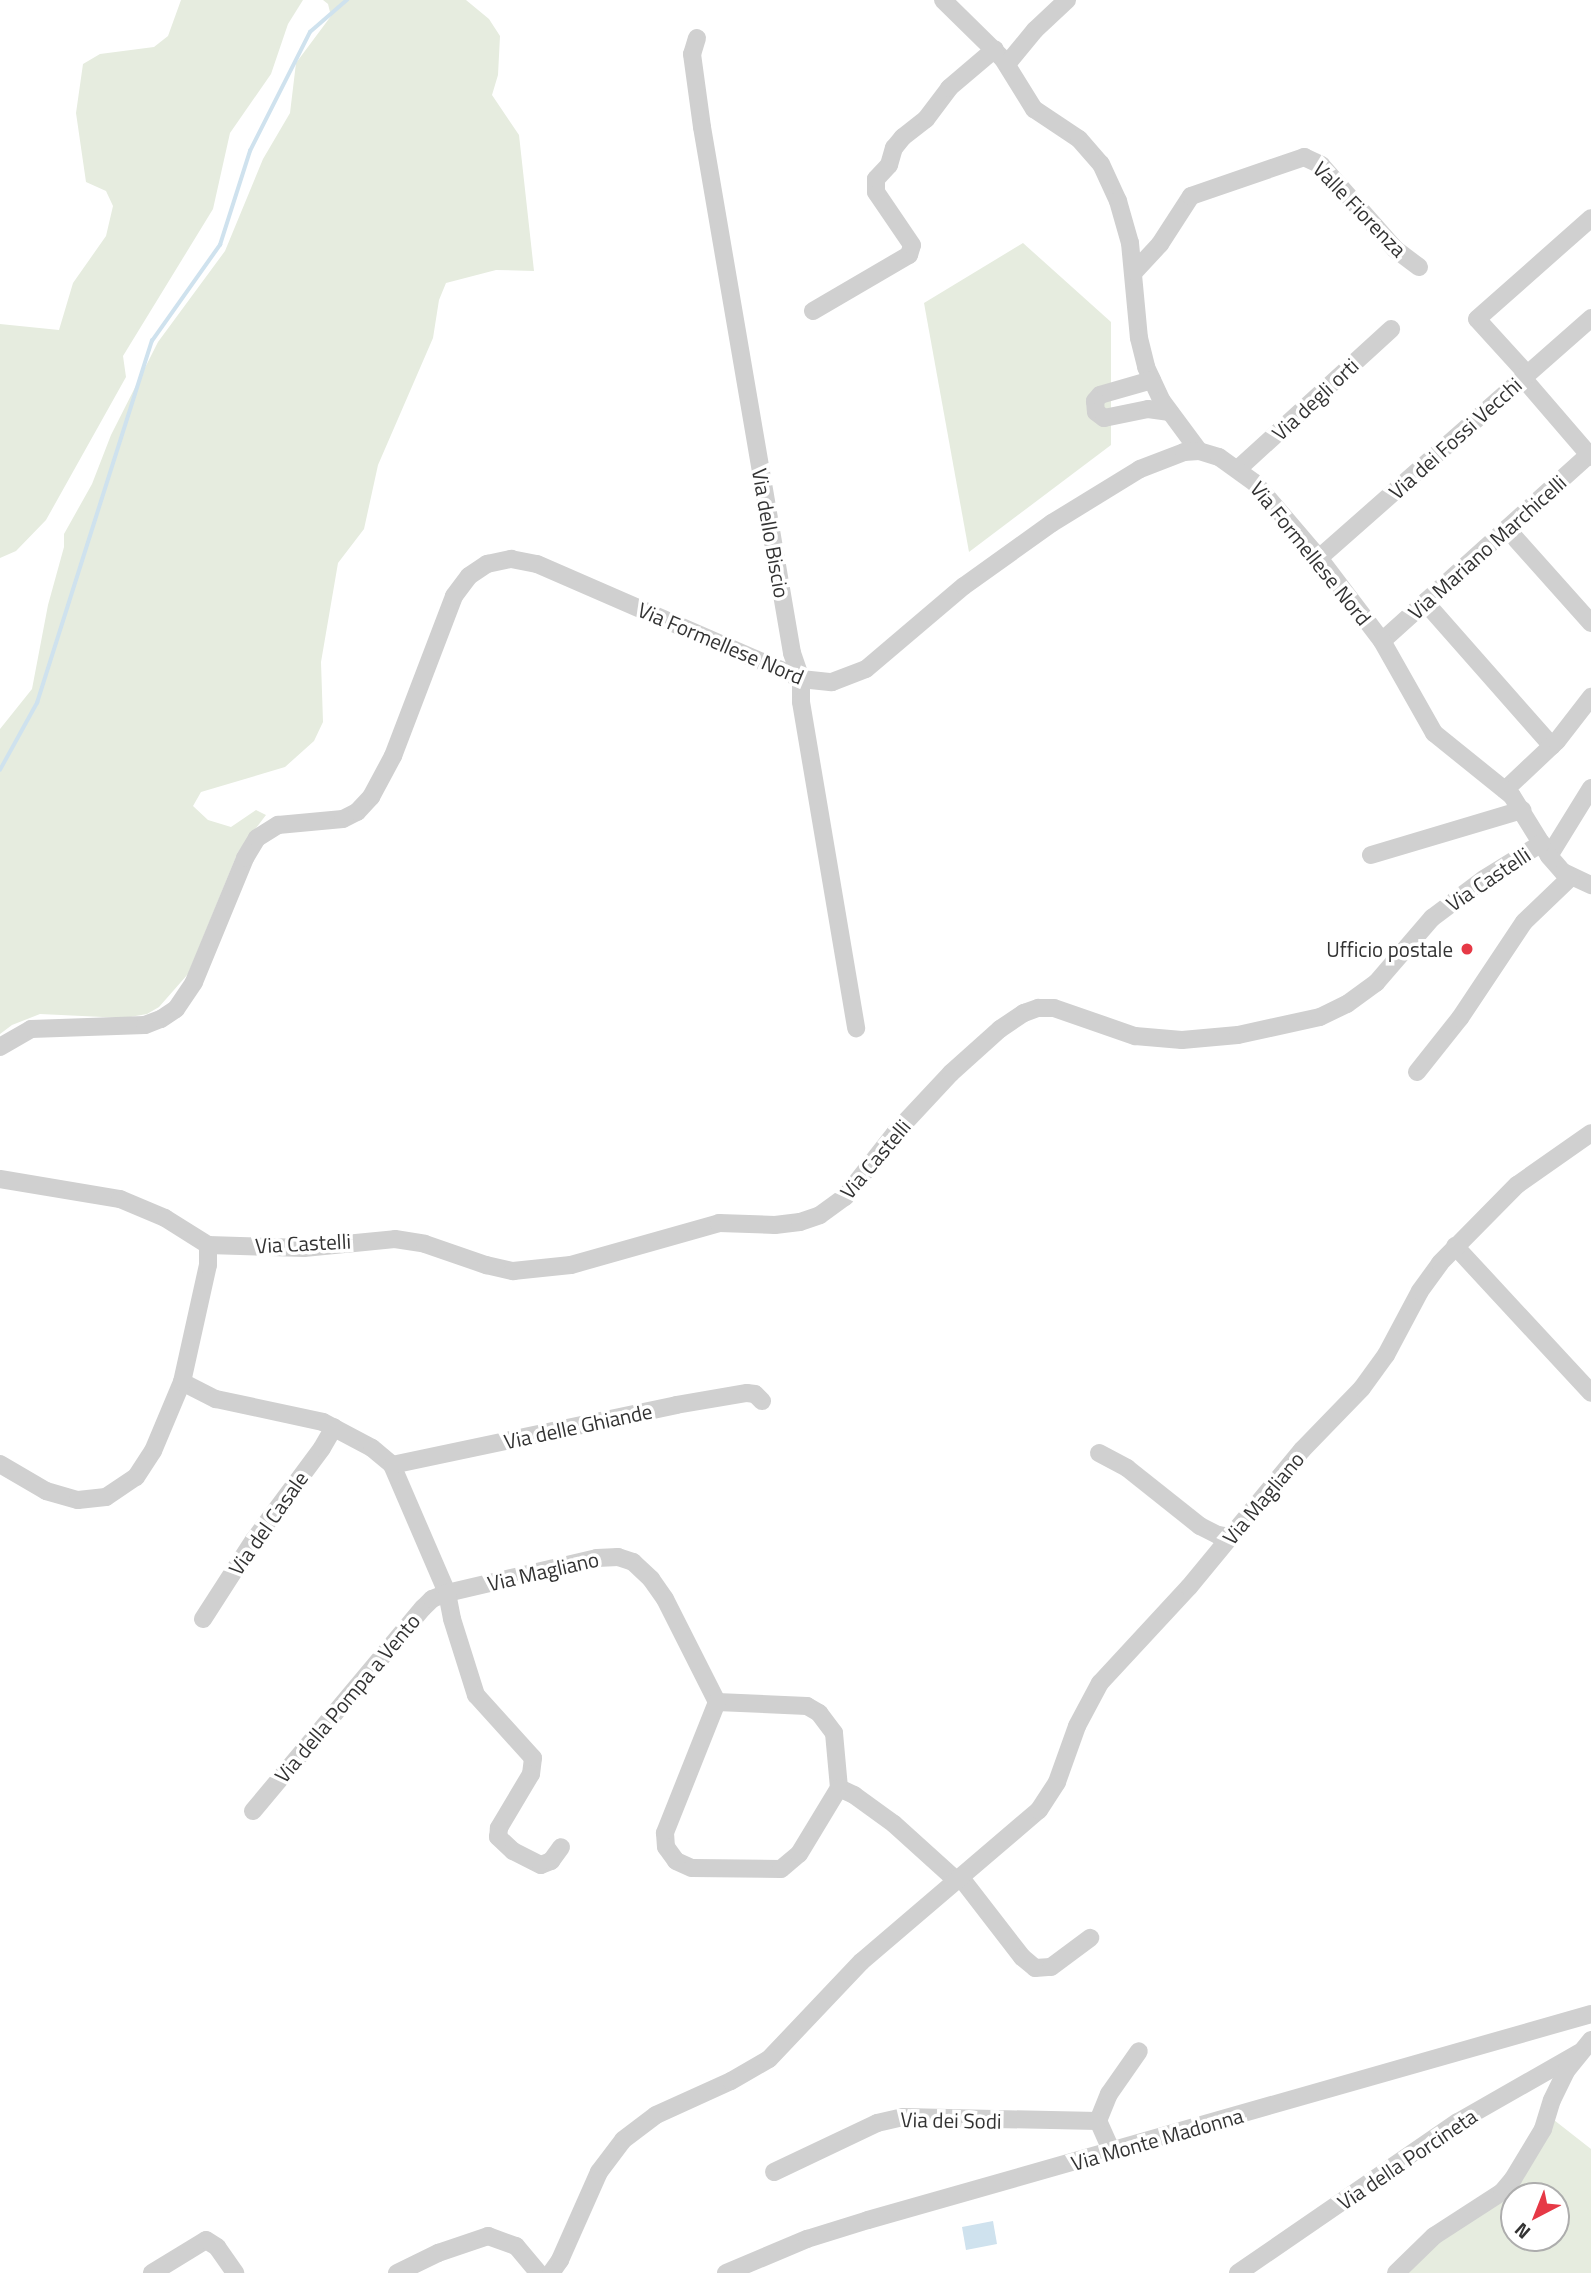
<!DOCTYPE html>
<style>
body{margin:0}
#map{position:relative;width:1591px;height:2273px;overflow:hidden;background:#fff;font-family:"Titillium Web",sans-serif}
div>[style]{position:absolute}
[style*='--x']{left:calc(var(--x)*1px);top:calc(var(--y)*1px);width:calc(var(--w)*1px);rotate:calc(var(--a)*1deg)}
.green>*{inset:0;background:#e6ecdf}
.water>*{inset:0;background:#cfe2ee}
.stream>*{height:3.5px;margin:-1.75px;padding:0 1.75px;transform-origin:1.75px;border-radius:1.75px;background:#cfe2ee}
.minor>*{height:18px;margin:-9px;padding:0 9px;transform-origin:9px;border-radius:9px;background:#d0d0d0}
.dots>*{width:19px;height:19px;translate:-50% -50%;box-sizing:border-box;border:4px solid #fff;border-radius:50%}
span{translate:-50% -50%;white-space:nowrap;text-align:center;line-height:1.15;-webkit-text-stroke:7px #fff;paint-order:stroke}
.street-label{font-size:21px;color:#333}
.poi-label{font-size:21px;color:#333}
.right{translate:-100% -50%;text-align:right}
.north{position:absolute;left:1500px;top:2182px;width:70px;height:70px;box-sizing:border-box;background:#fff;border:2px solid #adadad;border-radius:50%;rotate:222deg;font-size:19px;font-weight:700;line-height:28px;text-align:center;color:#333}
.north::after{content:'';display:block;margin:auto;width:24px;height:32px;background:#e63946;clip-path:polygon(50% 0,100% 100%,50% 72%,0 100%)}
</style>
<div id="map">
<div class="green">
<i style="clip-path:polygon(181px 0,303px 0,288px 24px,271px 74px,230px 133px,213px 209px,123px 356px,126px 377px,46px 520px,16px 551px,0 558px,0 324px,59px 330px,73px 283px,106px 236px,113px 206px,106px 191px,86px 182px,76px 113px,83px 64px,100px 54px,154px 47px,168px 36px)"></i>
<i style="clip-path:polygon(323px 0,466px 0,489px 19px,500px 36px,498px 75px,492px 95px,519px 135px,534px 271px,496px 270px,446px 283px,439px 300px,433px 338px,378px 465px,364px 529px,338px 563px,321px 662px,323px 722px,314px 741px,285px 767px,201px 792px,193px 806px,208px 820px,231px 827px,256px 810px,266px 815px,238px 852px,188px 974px,159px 1007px,147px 1014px,124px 1018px,40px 1014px,12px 1025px,0 1034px,0 729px,32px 689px,48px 605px,64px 547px,64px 534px,92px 484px,111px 435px,158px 342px,225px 251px,263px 159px,290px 113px,296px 63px,331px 16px,328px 4px)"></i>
<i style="clip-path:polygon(1023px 243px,1111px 322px,1111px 445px,969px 552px,924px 303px)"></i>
<i style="clip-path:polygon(evenodd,1554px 2120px,1591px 2149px,1591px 2273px,1407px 2273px,1421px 2255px,1508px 2195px,1554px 2120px,1514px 2196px,1556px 2196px,1556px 2238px,1514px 2238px,1514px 2196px)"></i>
</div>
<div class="water">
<i style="clip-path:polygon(993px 2221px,997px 2244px,966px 2250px,962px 2227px)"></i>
</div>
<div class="stream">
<i style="--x:0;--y:770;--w:77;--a:-61.1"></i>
<i style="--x:37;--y:703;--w:380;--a:-72.4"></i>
<i style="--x:152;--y:341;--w:118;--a:-54.7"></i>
<i style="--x:220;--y:245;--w:99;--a:-72.3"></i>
<i style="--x:250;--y:151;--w:133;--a:-63.2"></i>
<i style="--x:310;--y:32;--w:49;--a:-40.9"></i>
</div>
<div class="minor">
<i style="--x:943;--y:0;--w:84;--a:44.5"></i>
<i style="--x:1003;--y:59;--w:59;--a:58.2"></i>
<i style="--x:1034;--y:109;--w:54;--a:33.7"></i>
<i style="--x:1079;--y:139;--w:33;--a:49"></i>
<i style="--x:1101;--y:164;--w:41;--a:65.3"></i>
<i style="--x:1118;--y:201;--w:44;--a:74.1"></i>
<i style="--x:1130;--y:243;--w:95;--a:84.6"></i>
<i style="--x:1139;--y:338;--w:30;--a:76"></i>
<i style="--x:1146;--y:367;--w:38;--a:65"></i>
<i style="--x:1162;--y:401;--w:62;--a:53.5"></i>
<i style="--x:697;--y:38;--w:17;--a:107"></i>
<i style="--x:692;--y:54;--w:74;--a:82.2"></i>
<i style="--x:702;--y:127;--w:534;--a:80.29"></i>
<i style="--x:792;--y:653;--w:28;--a:71"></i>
<i style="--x:801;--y:679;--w:23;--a:90"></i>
<i style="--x:801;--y:702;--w:331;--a:80.4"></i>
<i style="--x:1007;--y:64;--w:44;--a:-50.5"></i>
<i style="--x:1035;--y:30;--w:44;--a:-43.2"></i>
<i style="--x:1134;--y:272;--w:38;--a:-47"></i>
<i style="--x:1160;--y:244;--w:57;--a:-57.1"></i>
<i style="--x:1191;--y:196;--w:120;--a:-19"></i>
<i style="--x:1304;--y:157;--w:19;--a:25"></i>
<i style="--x:1321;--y:165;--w:112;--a:48.6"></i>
<i style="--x:1395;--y:249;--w:30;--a:37"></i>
<i style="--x:813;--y:311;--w:111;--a:-30.3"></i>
<i style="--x:909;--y:255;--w:10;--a:-73"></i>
<i style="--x:912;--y:245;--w:64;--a:-124.2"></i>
<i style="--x:876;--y:192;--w:13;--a:-90"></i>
<i style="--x:876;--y:179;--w:19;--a:-47"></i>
<i style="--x:889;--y:165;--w:18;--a:-74"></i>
<i style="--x:894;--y:148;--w:14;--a:-51"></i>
<i style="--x:903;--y:137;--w:29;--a:-38"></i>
<i style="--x:926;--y:119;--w:39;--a:-53"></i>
<i style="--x:949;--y:88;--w:60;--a:-40.3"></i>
<i style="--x:1527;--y:374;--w:74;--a:-132.3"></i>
<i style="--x:1477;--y:319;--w:152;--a:-41.5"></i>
<i style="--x:1523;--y:378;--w:104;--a:49.3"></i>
<i style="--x:1152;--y:380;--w:54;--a:163.9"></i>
<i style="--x:1100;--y:395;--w:8;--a:130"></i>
<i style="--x:1095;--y:401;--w:11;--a:85"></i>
<i style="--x:1096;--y:412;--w:10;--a:37"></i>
<i style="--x:1104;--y:418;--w:45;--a:-11.6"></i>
<i style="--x:1148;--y:409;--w:22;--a:8"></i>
<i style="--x:1239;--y:468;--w:206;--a:-42.4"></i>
<i style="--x:1507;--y:529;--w:126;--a:48.2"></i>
<i style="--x:1319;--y:558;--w:363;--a:-41.4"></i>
<i style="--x:1425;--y:602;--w:192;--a:48.6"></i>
<i style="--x:1382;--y:641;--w:281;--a:-42"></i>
<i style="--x:1505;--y:790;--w:71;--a:-43.3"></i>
<i style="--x:1557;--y:741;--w:56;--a:-52.3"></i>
<i style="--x:1371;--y:855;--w:158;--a:-16.6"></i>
<i style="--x:1549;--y:856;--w:80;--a:-58.3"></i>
<i style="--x:0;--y:1047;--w:36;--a:-30"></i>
<i style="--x:31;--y:1029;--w:114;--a:-2"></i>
<i style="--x:145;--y:1025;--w:17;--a:-21"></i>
<i style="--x:161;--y:1019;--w:18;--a:-34"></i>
<i style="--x:176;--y:1009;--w:32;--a:-56"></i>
<i style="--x:194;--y:982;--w:134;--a:-67.6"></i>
<i style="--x:245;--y:858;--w:23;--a:-59"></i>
<i style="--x:257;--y:838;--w:25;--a:-32"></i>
<i style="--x:278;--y:825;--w:65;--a:-5.3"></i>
<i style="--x:343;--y:819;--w:16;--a:-27"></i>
<i style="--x:357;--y:812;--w:21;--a:-47"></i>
<i style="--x:371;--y:797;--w:47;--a:-61.8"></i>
<i style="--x:393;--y:756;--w:171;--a:-69.1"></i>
<i style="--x:454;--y:596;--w:25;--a:-53"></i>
<i style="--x:469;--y:576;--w:22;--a:-34"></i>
<i style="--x:487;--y:564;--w:25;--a:-12"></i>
<i style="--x:511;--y:559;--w:26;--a:11"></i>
<i style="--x:537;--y:564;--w:288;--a:23.5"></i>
<i style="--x:801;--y:679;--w:31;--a:6"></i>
<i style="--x:832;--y:682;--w:36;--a:-21"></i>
<i style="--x:866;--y:669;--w:128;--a:-40.3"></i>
<i style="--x:964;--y:586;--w:108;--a:-35.6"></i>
<i style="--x:1052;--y:523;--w:103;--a:-31.5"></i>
<i style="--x:1140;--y:469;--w:47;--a:-21.1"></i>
<i style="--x:1184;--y:452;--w:15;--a:-4"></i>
<i style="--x:1199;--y:451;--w:21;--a:17"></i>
<i style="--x:1219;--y:457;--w:44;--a:35.8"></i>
<i style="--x:1255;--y:483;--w:99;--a:49.5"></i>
<i style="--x:1319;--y:558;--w:104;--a:52.8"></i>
<i style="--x:1382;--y:641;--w:106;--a:60.5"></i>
<i style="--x:1434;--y:733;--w:100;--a:38.9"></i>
<i style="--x:1512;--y:796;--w:70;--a:58.3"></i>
<i style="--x:1549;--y:856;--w:21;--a:49"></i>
<i style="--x:1563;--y:872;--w:31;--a:25"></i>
<i style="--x:1417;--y:1072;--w:69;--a:-51.5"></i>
<i style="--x:1460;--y:1018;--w:115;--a:-56.3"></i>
<i style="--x:1524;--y:922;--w:65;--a:-43.8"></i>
<i style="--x:0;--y:1179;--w:122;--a:9.5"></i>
<i style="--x:120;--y:1199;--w:49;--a:22.9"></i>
<i style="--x:165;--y:1218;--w:51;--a:32.1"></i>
<i style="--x:208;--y:1245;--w:96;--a:1.8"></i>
<i style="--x:304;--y:1248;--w:91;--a:-5.6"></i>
<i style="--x:395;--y:1239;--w:30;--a:9"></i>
<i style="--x:425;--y:1244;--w:65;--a:19"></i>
<i style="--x:486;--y:1265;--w:28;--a:13"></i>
<i style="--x:513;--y:1271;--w:58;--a:-5.9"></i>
<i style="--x:571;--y:1265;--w:154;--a:-15.8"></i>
<i style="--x:719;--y:1223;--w:56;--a:2"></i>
<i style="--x:775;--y:1225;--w:25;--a:-7"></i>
<i style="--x:800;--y:1222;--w:21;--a:-19"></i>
<i style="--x:820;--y:1215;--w:31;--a:-36"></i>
<i style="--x:845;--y:1197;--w:81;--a:-52"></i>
<i style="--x:895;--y:1133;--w:82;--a:-47"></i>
<i style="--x:951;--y:1073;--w:66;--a:-41.9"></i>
<i style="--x:1000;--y:1029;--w:29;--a:-34"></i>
<i style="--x:1024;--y:1013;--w:15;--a:-20"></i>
<i style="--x:1038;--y:1008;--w:16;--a:0"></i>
<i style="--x:1054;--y:1008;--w:86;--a:19.1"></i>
<i style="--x:1135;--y:1036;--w:47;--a:4.9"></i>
<i style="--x:1182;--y:1040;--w:56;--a:-5.1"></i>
<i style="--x:1238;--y:1035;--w:84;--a:-12.4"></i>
<i style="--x:1320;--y:1017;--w:30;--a:-26"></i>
<i style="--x:1347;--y:1004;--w:36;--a:-36"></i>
<i style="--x:1376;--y:983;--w:86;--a:-49.3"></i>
<i style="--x:1432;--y:918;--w:65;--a:-36.9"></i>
<i style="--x:1484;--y:879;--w:68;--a:-31.8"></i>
<i style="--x:1455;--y:1246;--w:200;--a:47.2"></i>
<i style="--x:182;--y:1382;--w:38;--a:27"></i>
<i style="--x:216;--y:1399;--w:109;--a:12.1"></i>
<i style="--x:323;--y:1422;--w:55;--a:28"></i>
<i style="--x:372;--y:1448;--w:26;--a:40"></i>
<i style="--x:392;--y:1465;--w:139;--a:66.7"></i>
<i style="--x:447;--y:1593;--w:154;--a:-13.1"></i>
<i style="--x:597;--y:1558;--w:21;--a:-3"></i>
<i style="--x:618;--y:1557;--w:16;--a:18"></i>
<i style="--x:633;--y:1562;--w:25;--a:43"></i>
<i style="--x:651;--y:1579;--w:24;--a:55"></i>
<i style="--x:665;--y:1599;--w:115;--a:63.2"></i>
<i style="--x:717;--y:1702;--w:90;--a:2.5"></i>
<i style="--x:807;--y:1706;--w:14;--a:30"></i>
<i style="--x:819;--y:1713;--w:25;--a:53"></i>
<i style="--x:834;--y:1733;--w:55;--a:84.8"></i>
<i style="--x:839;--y:1788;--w:17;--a:25"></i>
<i style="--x:854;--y:1795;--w:49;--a:35.9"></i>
<i style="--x:894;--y:1824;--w:85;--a:42.1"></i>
<i style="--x:1099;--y:1453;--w:32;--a:28"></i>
<i style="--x:1127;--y:1468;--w:93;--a:38.5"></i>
<i style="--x:1200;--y:1526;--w:20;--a:27"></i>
<i style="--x:1218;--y:1535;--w:13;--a:9"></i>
<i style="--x:0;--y:1464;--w:53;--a:30.4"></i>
<i style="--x:46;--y:1491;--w:33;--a:16"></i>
<i style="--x:78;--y:1500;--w:28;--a:-6"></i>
<i style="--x:106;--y:1497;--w:36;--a:-34"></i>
<i style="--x:136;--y:1477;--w:31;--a:-57"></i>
<i style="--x:153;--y:1451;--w:75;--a:-67.2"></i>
<i style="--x:182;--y:1382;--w:120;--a:-77.5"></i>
<i style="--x:208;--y:1265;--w:20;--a:-90"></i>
<i style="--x:392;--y:1465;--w:290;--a:-11.9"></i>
<i style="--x:676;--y:1405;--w:72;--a:-9.6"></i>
<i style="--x:747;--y:1393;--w:8;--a:7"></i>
<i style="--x:755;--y:1394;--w:10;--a:45"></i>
<i style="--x:203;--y:1619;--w:94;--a:-57.2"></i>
<i style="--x:254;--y:1540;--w:114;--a:-53.5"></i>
<i style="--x:322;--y:1448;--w:24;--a:-60"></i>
<i style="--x:717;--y:1702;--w:141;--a:111.7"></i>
<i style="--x:665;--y:1833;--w:14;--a:86"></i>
<i style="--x:666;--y:1847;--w:17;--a:54"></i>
<i style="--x:676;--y:1861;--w:17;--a:24"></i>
<i style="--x:692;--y:1868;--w:89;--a:0.6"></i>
<i style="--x:781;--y:1869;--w:23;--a:-40"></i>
<i style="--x:799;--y:1854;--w:77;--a:-58.8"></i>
<i style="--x:253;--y:1811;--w:265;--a:-50.1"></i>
<i style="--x:423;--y:1608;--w:13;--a:-45"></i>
<i style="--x:432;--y:1599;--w:16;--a:-22"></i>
<i style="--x:447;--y:1593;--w:26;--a:79"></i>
<i style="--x:452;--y:1619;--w:80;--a:72.5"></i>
<i style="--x:476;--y:1695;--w:85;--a:47.9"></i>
<i style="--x:533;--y:1758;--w:16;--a:97"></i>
<i style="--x:531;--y:1774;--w:63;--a:120.7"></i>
<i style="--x:499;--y:1828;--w:9;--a:96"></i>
<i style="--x:498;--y:1837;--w:21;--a:43"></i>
<i style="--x:513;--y:1851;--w:31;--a:27"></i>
<i style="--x:541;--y:1865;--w:11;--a:-22"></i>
<i style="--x:551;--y:1861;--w:17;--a:-54"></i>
<i style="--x:961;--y:1878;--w:100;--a:52.3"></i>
<i style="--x:1022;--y:1957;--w:17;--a:40"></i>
<i style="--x:1035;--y:1968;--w:16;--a:-4"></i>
<i style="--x:1051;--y:1967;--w:49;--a:-36.6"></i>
<i style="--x:1112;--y:2152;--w:34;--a:-114"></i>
<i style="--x:1098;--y:2121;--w:29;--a:-68"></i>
<i style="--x:1109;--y:2094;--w:52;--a:-55.1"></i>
<i style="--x:774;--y:2172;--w:114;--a:-25.4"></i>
<i style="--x:877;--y:2123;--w:27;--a:-13"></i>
<i style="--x:903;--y:2117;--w:195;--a:1.2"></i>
<i style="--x:152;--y:2273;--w:63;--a:-31.4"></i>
<i style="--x:206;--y:2240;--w:13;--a:32"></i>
<i style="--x:217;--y:2247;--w:32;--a:55"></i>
<i style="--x:397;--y:2273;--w:46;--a:-26"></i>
<i style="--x:438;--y:2253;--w:53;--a:-18.8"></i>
<i style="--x:488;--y:2236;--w:30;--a:20"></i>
<i style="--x:516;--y:2246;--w:35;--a:50"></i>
<i style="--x:551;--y:2273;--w:16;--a:-55"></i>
<i style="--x:560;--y:2260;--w:96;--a:-66.1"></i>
<i style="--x:599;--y:2172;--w:40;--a:-53"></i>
<i style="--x:623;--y:2140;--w:41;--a:-37.1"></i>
<i style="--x:656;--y:2115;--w:82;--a:-24.4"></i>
<i style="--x:731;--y:2081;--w:44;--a:-30.1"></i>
<i style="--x:769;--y:2059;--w:134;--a:-46.5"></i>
<i style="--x:861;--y:1962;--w:234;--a:-40.5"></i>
<i style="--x:1039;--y:1810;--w:33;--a:-57"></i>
<i style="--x:1057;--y:1782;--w:59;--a:-70.3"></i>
<i style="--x:1077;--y:1726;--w:49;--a:-61.9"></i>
<i style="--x:1100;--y:1683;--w:131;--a:-47.2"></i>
<i style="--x:1189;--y:1587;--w:178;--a:-50.5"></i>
<i style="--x:1302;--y:1450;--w:86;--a:-45.9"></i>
<i style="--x:1362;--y:1388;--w:41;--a:-54"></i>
<i style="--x:1386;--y:1355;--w:72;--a:-62"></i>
<i style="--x:1420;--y:1291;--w:34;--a:-54"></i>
<i style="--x:1440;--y:1263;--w:110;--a:-45.4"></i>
<i style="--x:1517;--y:1185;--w:90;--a:-35.1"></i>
<i style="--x:726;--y:2273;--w:88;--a:-22.8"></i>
<i style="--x:807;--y:2239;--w:64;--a:-17.3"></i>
<i style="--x:868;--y:2220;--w:752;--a:-15.9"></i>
<i style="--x:1238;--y:2273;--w:267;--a:-34.5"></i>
<i style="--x:1458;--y:2122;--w:139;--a:-29.7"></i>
<i style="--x:1396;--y:2273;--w:53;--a:-44.2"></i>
<i style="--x:1434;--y:2236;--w:81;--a:-32.9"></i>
<i style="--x:1502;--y:2192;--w:17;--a:-50"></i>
<i style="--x:1513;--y:2179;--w:58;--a:-59"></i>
<i style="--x:1543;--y:2129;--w:30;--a:-73"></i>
<i style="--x:1552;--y:2100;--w:32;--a:-64"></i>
<i style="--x:1566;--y:2071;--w:40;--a:-51"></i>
</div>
<div class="dots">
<i style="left:1467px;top:949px;background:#e63946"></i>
</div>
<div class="street-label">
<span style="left:1360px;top:209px;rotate:46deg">Valle Fiorenza</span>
<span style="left:1315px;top:399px;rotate:-43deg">Via degli orti</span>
<span style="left:1455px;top:438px;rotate:-42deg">Via dei Fossi Vecchi</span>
<span style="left:771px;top:533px;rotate:80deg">Via dello Biscio</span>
<span style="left:1487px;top:547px;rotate:-42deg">Via Mariano Marchicelli</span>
<span style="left:1311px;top:553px;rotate:51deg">Via Formellese Nord</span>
<span style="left:721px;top:643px;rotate:23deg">Via Formellese Nord</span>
<span style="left:1488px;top:879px;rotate:-34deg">Via Castelli</span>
<span style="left:875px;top:1159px;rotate:-50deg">Via Castelli</span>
<span style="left:303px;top:1243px;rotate:-3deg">Via Castelli</span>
<span style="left:578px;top:1426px;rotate:-12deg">Via delle Ghiande</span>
<span style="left:1263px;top:1498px;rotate:-50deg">Via Magliano</span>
<span style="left:268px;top:1523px;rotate:-55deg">Via del Casale</span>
<span style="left:543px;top:1571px;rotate:-13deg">Via Magliano</span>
<span style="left:347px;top:1698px;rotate:-50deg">Via della Pompa a Vento</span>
<span style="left:951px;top:2120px;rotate:1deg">Via dei Sodi</span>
<span style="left:1157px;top:2139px;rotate:-16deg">Via Monte Madonna</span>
<span style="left:1407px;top:2159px;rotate:-34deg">Via della Porcineta</span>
</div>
<div class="poi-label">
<span class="right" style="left:1453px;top:949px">Ufficio postale</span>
</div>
<div class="north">N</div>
</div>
